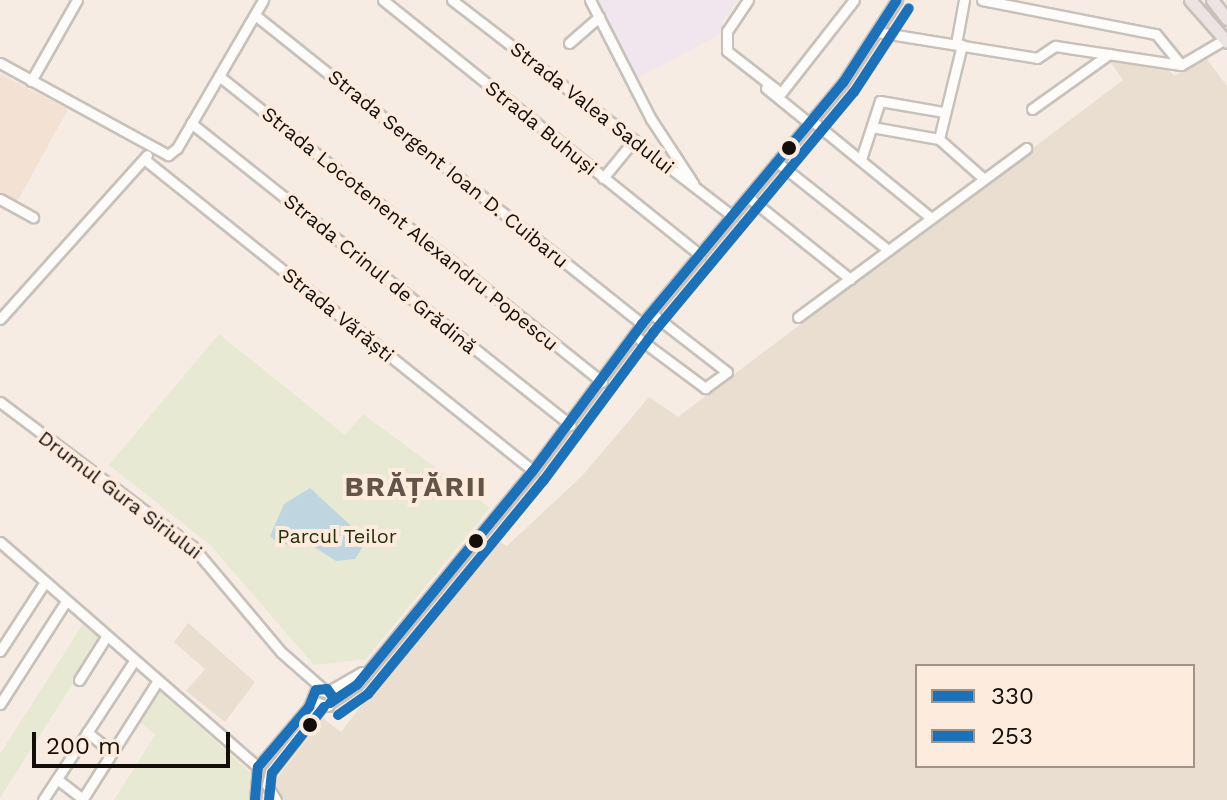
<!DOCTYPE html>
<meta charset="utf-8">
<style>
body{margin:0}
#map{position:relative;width:1227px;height:800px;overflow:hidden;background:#f6ece4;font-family:"Work Sans",sans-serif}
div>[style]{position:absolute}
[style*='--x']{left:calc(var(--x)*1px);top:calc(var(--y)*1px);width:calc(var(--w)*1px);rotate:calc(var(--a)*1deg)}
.commercial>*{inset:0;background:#efe6ee}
.industrial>*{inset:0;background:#eaded1}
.built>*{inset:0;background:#f3e1d3}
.green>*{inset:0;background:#e7e9d3}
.water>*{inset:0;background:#bfd6e1}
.roads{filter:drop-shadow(2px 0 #c8c1ba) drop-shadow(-2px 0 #c8c1ba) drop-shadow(0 2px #c8c1ba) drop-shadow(0 -2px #c8c1ba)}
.minor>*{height:9px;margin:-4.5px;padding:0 4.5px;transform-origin:4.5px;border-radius:4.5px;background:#fefcfb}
.major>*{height:11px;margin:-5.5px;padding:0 5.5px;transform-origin:5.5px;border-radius:5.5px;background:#ece4e3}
.bus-1>*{height:10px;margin:-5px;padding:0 5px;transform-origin:5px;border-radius:5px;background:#1d71b8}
.bus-2>*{height:10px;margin:-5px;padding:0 5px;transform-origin:5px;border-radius:5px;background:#1d71b8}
.dots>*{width:22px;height:22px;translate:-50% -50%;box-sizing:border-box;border:4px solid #fdebdd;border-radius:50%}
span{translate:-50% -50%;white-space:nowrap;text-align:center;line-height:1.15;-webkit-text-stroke:8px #fdebdd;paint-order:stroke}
.street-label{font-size:20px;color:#140e0a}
.park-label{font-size:20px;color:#253008}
.district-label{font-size:28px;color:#635449;font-weight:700;letter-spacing:2px}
.legend{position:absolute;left:915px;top:664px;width:280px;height:104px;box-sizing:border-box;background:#fdebdd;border:2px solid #a09389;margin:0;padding:10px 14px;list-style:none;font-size:24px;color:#140e0a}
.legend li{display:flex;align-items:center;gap:16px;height:40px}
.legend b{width:40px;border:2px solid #a09389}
.scale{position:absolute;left:32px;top:732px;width:198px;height:36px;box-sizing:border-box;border:4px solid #140e0a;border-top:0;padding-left:10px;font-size:24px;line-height:28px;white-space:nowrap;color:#140e0a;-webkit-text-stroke:6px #fdebdd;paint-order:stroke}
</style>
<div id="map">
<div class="commercial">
<i style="clip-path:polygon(597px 0,738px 0,722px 21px,723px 33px,637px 78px)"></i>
</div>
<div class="industrial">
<i style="clip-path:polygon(evenodd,1111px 57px,1166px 67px,1174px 76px,1206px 58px,1227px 86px,1227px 800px,276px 800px,281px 794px,275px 781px,323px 718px,341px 732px,492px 537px,507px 546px,582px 476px,649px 397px,678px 417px,1123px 80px,1108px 59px,1111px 57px,917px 666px,1193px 666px,1193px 766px,917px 766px,917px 666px)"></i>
<i style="clip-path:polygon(188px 623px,255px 682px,225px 722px,186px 691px,205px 669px,174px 642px)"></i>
</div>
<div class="built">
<i style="clip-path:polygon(0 74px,68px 109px,17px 202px,0 193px)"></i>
</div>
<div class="green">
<i style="clip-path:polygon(219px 334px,345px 435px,363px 414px,490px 508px,366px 659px,314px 665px,210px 545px,109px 465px)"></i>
<i style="clip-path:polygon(83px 624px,101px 639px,0 798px,0 754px)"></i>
<i style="clip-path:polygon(156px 688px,251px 773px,249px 800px,114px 800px,155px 735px,137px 719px)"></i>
</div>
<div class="water">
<i style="clip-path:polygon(310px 488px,360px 534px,362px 548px,355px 559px,336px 561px,311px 545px,279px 544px,270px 536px,284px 504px)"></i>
</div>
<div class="roads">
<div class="minor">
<i style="--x:383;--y:0;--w:407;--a:38.8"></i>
<i style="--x:452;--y:0;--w:354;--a:37.6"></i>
<i style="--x:590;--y:0;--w:134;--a:62.9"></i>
<i style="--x:651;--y:119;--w:77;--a:56.7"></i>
<i style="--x:748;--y:0;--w:37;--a:124"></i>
<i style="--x:727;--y:31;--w:20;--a:90"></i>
<i style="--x:727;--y:51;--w:68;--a:37.9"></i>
<i style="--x:781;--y:93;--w:118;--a:-51.9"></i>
<i style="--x:982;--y:0;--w:177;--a:11.1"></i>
<i style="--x:1156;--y:34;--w:40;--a:51"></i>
<i style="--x:255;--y:15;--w:495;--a:38.6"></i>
<i style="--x:877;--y:32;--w:162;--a:9.2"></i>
<i style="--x:1037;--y:58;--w:22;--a:-34"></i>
<i style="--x:1055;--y:46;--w:127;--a:8.6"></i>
<i style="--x:1181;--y:65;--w:53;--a:-30.4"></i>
<i style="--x:569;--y:43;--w:40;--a:-41"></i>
<i style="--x:956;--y:44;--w:45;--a:-79.7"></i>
<i style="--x:0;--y:63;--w:192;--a:28.7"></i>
<i style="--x:168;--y:155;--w:11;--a:-38"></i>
<i style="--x:177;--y:148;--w:171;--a:-59.8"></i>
<i style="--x:219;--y:76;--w:490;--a:38.6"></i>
<i style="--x:31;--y:81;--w:93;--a:-60.4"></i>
<i style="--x:766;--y:88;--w:55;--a:39.1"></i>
<i style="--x:1032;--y:109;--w:95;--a:-35.5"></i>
<i style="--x:811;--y:120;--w:155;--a:39.2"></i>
<i style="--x:191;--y:123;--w:485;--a:38.5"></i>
<i style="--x:872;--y:127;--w:68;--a:10.2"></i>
<i style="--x:939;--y:139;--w:60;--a:41.6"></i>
<i style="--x:939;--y:139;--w:97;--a:-76.3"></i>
<i style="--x:144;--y:159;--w:499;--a:38.7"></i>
<i style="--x:861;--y:159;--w:61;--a:-71.9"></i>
<i style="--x:880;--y:101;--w:65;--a:9.8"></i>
<i style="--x:777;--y:162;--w:142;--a:38.4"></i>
<i style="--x:603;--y:178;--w:49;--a:-50.8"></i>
<i style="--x:748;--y:197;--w:131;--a:38.8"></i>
<i style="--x:0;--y:199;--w:38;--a:29"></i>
<i style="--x:798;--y:317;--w:284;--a:-36.5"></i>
<i style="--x:0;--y:319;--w:220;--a:-48.1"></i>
<i style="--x:634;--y:335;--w:89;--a:36.7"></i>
<i style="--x:705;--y:388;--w:27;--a:-36"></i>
<i style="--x:727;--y:372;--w:96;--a:-142.2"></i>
<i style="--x:0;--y:402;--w:240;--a:36.9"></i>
<i style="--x:192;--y:546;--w:138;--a:50"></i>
<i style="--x:281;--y:652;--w:55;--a:41.3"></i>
<i style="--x:0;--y:542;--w:342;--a:41.1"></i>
<i style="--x:0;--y:651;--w:82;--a:-56.9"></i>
<i style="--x:79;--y:680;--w:51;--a:-57.9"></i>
<i style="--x:329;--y:691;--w:38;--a:-30"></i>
<i style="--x:330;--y:703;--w:32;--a:-34"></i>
<i style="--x:357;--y:685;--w:277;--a:-50.6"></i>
<i style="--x:533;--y:471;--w:183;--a:-53.4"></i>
<i style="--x:642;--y:324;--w:314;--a:-50.2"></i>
<i style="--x:843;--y:83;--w:99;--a:-57"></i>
<i style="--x:0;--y:704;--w:122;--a:-57.3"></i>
<i style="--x:87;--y:732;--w:32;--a:39"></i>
<i style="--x:57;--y:779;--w:33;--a:38"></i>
<i style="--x:43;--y:800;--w:166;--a:-56.8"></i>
<i style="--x:82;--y:800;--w:140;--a:-57.6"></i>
<i style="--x:255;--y:800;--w:33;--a:-85"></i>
<i style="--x:258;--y:767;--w:79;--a:-49.6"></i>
<i style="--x:309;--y:707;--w:18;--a:-68"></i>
<i style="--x:316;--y:690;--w:15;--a:11"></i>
<i style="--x:331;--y:693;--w:13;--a:103"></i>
<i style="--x:328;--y:706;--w:16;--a:-162"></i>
<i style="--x:276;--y:800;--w:17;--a:-121"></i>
<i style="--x:267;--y:785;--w:13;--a:-77"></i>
<i style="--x:270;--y:772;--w:83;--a:-51.9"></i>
</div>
<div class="major">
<i style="--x:1190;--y:0;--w:56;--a:48.6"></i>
<i style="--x:1212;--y:0;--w:24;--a:52"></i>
</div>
</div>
<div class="bus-1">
<i style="--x:330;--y:703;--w:32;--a:-34"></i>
<i style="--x:357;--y:685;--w:277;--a:-50.6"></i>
<i style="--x:533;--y:471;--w:183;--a:-53.4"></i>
<i style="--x:642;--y:324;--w:314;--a:-50.2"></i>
<i style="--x:843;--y:83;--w:99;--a:-57"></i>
<i style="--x:255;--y:800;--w:33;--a:-85"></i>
<i style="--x:258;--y:767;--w:79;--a:-49.6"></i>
<i style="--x:309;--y:707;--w:18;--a:-68"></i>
<i style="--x:316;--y:690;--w:11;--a:-5"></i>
<i style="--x:327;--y:689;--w:9;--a:54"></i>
</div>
<div class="bus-2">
<i style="--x:338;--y:715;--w:37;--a:-35"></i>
<i style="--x:368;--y:694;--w:277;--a:-50.6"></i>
<i style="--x:544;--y:480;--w:183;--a:-53.4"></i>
<i style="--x:653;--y:333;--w:314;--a:-50.2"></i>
<i style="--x:854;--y:92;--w:100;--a:-56.8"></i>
<i style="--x:269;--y:800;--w:27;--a:-84"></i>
<i style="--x:272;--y:773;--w:84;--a:-51.8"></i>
</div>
<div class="dots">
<i style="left:789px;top:148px;background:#140e0a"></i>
<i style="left:476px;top:541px;background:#140e0a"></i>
<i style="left:310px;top:725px;background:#140e0a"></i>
</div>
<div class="street-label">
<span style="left:592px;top:108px;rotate:38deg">Strada Valea Sadului</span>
<span style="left:541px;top:128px;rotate:39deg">Strada Buhuși</span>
<span style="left:448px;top:169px;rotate:39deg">Strada Sergent Ioan D. Cuibaru</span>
<span style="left:410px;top:229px;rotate:39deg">Strada Locotenent Alexandru Popescu</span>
<span style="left:380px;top:274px;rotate:39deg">Strada Crinul de Grădină</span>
<span style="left:338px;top:315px;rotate:39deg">Strada Vărăști</span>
<span style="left:120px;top:495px;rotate:37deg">Drumul Gura Siriului</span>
</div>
<div class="park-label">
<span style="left:337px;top:536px">Parcul Teilor</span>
</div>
<div class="district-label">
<span style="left:416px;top:487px">BRĂȚĂRII</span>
</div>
<ul class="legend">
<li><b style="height:10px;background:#1d71b8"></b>330</li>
<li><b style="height:10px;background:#1d71b8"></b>253</li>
</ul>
<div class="scale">200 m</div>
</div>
